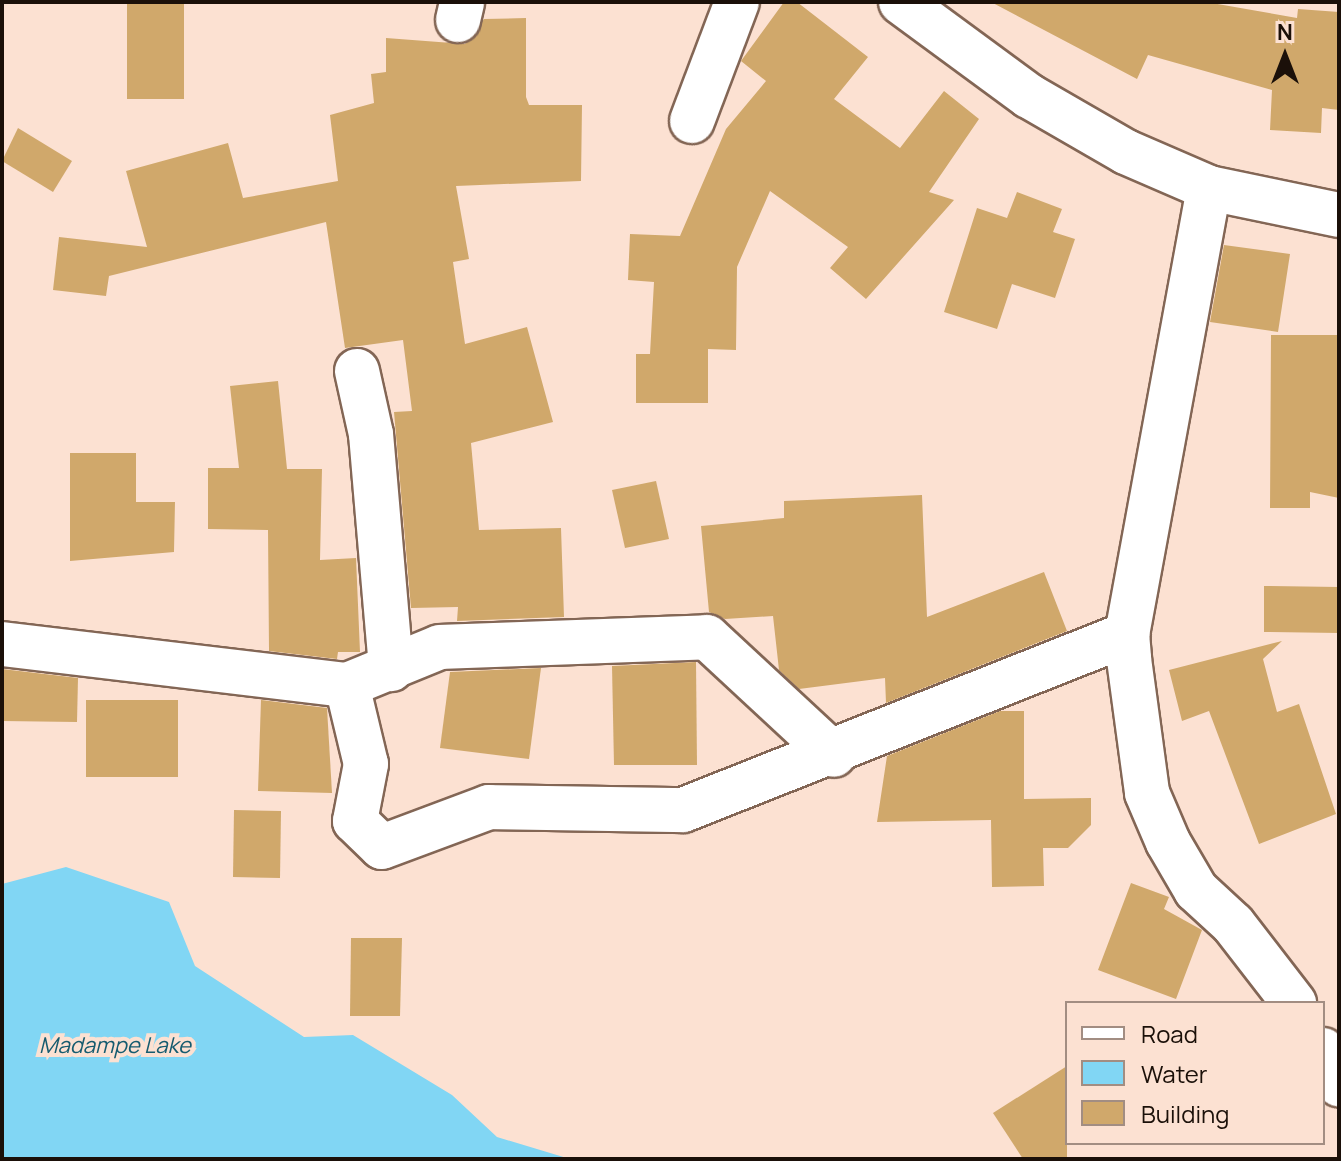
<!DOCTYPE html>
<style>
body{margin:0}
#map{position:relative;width:1341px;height:1161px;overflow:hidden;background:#fce1d2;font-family:Manrope,sans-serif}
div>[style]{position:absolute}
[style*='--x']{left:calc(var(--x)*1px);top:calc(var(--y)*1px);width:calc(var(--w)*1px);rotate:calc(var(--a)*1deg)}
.water>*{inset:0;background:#81d6f4}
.building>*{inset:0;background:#d0a86b}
.roads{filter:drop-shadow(2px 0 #836655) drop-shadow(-2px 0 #836655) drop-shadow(0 2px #836655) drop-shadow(0 -2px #836655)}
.minor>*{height:44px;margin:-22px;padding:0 22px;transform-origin:22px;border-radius:22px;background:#fff}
span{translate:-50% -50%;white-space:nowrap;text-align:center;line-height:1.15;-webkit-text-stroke:8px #fce1d2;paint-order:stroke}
.water-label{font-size:22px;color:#165b6f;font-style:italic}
.frame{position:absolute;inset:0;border:4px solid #1b1009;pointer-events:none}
.legend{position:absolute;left:1065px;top:1001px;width:260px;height:144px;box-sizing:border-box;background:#fce1d2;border:2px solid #a28d82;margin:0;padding:10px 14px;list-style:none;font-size:24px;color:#1b1009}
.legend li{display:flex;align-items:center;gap:16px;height:40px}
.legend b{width:40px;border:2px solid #a28d82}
.north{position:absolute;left:1245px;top:16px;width:80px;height:80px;-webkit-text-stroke:6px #fce1d2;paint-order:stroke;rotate:0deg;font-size:22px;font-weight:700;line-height:32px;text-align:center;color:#1b1009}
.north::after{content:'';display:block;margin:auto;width:28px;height:36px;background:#1b1009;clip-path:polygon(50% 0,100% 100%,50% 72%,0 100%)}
</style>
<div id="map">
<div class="water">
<i style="clip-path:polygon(66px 867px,169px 902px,195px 966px,304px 1037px,353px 1035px,452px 1095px,497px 1137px,570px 1159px,2px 1159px,2px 884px)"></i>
</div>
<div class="building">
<i style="clip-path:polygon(127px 2px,184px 2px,184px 99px,127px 99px)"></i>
<i style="clip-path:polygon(784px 2px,797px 2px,868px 57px,834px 99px,900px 148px,944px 91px,979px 119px,929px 192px,954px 200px,866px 299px,830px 268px,848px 247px,770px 191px,737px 267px,736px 350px,708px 349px,708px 403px,636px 403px,636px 354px,650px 354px,654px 282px,628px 280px,630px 234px,680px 236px,726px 129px,766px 81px,741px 61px)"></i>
<i style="clip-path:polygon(991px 2px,1206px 2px,1297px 18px,1298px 9px,1339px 12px,1339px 110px,1322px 108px,1321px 133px,1270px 130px,1272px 90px,1148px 55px,1137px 79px)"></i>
<i style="clip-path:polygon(526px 18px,526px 97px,529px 105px,582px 105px,581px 181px,456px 186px,469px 259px,453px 262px,465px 344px,527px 327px,553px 422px,471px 443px,479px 530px,561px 528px,564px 617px,457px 621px,458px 607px,411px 608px,394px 412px,412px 411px,403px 340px,345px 348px,326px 222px,109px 276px,106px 296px,53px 290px,59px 237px,147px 247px,126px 171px,228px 143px,243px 198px,338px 181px,330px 115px,374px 103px,371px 74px,386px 72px,386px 38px,465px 44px,484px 19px)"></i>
<i style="clip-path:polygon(18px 128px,72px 161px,53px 192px,2px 161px)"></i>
<i style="clip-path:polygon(1017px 192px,1062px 209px,1053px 232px,1075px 239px,1055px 298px,1012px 284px,997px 329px,944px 312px,977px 208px,1007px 218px)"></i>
<i style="clip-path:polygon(1224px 245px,1290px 254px,1278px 332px,1210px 322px)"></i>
<i style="clip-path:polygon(1271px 335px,1339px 335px,1339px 498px,1310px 492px,1310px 508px,1270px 508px)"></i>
<i style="clip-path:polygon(278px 381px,287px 469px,322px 469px,320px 560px,356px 558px,360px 652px,338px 652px,337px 659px,269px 651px,268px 530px,208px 529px,208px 468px,239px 468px,230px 386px)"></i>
<i style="clip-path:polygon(70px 453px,136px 453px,136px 502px,175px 502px,174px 552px,70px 561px)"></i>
<i style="clip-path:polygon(656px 481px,669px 539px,625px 548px,612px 490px)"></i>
<i style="clip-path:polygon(922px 495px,927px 617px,1044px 572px,1067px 631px,886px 703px,885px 678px,799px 689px,779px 670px,773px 616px,725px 619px,709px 612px,701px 526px,784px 518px,784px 501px)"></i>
<i style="clip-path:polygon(1264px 586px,1339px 587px,1339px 633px,1264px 632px)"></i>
<i style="clip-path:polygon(1282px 641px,1263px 659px,1277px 712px,1299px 704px,1336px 814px,1259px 844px,1209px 711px,1182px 721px,1169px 670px)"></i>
<i style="clip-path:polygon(696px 662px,697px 765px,614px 765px,612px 666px)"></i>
<i style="clip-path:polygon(541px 668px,529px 759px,440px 748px,450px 672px)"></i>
<i style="clip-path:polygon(2px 669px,78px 678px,77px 722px,2px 721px)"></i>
<i style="clip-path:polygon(86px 700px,178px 700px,178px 777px,86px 777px)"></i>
<i style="clip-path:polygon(261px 700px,327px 708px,332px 793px,258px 791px)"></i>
<i style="clip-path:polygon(1000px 711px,1024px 711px,1024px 799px,1091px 798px,1091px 825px,1068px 848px,1043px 848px,1044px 886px,992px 887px,991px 820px,877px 822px,887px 756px)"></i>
<i style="clip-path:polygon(234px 810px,281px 811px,280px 878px,233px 877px)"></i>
<i style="clip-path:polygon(1131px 883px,1169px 897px,1164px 909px,1202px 930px,1176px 999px,1098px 970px)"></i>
<i style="clip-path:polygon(351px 938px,402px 938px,400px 1016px,350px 1016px)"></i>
<i style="clip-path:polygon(1067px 1066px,1067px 1159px,1023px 1159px,993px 1113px)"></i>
</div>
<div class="roads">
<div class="minor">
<i style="--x:901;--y:2;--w:159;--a:36.3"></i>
<i style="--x:1029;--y:96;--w:112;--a:30"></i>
<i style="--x:1126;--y:152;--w:90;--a:23.4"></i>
<i style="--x:1209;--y:188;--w:133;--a:11.7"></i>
<i style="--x:458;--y:20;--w:18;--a:-77"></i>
<i style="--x:692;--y:121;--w:127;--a:-69.3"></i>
<i style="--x:1209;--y:188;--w:453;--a:100.4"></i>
<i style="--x:1127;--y:634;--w:25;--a:85"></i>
<i style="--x:1129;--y:659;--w:135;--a:82.3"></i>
<i style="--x:1147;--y:793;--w:53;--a:66.8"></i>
<i style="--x:1168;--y:842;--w:56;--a:59.7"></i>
<i style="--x:1196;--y:890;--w:50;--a:42.6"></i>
<i style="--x:1233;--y:924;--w:100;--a:52.3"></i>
<i style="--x:357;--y:371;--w:65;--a:77.5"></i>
<i style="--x:371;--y:434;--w:236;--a:85.1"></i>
<i style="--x:2;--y:644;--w:347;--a:6.8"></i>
<i style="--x:347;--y:685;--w:100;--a:-22.2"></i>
<i style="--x:440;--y:647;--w:267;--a:-2.1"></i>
<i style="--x:707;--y:637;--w:173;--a:42.9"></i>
<i style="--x:347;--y:685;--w:81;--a:76.5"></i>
<i style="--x:366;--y:764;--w:58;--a:100.9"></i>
<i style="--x:355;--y:821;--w:37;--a:44"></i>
<i style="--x:382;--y:847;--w:114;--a:-20.5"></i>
<i style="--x:489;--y:807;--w:194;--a:0.9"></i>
<i style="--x:683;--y:810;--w:478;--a:-21.6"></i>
<i style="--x:1323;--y:1050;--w:38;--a:65"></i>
</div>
</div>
<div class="water-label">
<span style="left:115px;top:1046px">Madampe Lake</span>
</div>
<div class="frame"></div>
<ul class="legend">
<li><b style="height:10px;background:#fff"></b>Road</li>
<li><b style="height:22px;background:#81d6f4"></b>Water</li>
<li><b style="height:22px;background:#d0a86b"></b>Building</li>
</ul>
<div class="north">N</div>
</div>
